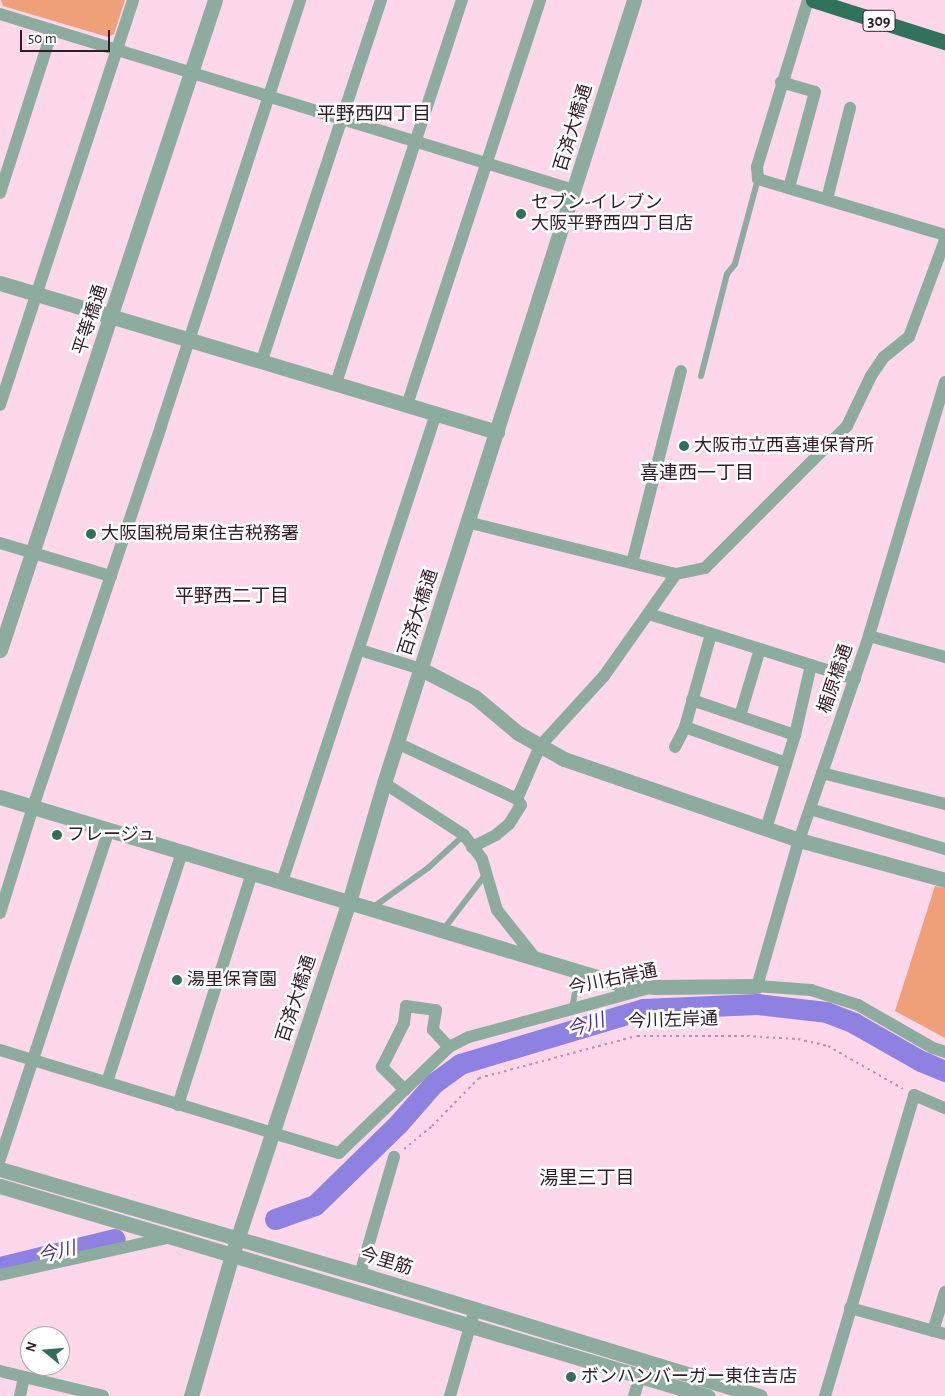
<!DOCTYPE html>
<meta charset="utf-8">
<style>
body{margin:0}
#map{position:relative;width:945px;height:1396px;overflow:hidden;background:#fed7ea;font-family:"Alegreya Sans","Noto Sans JP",sans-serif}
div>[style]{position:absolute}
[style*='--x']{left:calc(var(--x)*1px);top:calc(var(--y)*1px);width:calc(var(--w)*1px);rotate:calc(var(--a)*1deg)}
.green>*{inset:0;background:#efa078}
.river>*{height:21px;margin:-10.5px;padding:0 10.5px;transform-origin:10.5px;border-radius:10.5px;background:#8e81e2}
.path>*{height:2px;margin-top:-1px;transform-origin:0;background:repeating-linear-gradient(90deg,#b493a3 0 2.5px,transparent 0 6.5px)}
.service>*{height:6px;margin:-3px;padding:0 3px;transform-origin:3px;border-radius:3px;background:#8eab9f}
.minor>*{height:12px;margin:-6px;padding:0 6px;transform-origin:6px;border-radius:6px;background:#8eab9f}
.tertiary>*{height:15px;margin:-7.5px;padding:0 7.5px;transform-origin:7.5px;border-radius:7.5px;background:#8eab9f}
.trunk>*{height:15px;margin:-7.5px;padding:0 7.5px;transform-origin:7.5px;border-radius:7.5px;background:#30725c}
.dots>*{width:14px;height:14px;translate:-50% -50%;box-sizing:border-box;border:2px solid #fff;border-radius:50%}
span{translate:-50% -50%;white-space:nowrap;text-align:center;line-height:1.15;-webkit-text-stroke:5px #fff;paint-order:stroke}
.shield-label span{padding:1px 4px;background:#fff;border:1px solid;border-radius:4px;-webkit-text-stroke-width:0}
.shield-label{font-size:16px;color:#331c28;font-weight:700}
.street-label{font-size:18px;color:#331c28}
.poi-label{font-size:18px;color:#331c28}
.left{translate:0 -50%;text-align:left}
.neighbourhood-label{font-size:19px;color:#331c28}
.water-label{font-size:19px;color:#4c2fa1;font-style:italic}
.north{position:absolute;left:20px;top:1326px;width:50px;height:50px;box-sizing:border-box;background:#fff;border:1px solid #ada4a9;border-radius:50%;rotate:287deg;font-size:14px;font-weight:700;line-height:20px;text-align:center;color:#331c28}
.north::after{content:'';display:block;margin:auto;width:18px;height:22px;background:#326e59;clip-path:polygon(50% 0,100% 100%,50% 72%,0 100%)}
.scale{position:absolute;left:20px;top:30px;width:90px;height:22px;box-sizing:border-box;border:2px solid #331c28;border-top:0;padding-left:6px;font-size:15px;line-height:18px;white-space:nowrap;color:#331c28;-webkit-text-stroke:4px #fff;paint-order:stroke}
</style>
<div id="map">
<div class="green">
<i style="clip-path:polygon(1px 0,125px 0,114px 34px,108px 37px,3px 6px)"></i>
<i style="clip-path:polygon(935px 886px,945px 888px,945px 1038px,895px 1011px)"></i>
</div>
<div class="river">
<i style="--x:275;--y:1219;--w:42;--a:-19.3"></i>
<i style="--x:315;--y:1205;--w:116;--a:-44.3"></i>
<i style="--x:398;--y:1124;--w:55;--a:-48.7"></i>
<i style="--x:434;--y:1083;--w:32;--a:-36"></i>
<i style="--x:460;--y:1064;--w:191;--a:-16.7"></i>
<i style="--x:643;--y:1009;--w:114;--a:-2.5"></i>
<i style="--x:757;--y:1004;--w:69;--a:6.6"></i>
<i style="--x:826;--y:1012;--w:30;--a:21"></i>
<i style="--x:854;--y:1023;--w:77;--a:29.6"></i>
<i style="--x:921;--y:1061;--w:26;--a:23"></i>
<i style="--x:0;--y:1267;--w:118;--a:-13.7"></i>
</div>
<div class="path">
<i style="--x:404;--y:1149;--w:36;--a:-39"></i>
<i style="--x:432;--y:1126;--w:67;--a:-45.6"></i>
<i style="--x:479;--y:1078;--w:163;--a:-14.9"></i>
<i style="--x:637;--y:1036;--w:110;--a:0"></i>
<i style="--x:747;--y:1036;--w:51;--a:3.4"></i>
<i style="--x:798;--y:1039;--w:31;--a:13"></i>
<i style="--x:828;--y:1046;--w:86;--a:29.8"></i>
</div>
<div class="service">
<i style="--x:701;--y:376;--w:105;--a:-75.7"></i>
<i style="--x:727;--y:274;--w:13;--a:-51"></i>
<i style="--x:735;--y:264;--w:88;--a:-74.9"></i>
<i style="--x:372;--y:908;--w:69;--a:-35.5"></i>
<i style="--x:428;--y:868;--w:49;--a:-42.5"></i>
<i style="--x:443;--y:930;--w:71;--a:-52.5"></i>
<i style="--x:572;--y:1008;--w:37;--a:-79"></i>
</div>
<div class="minor">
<i style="--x:808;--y:0;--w:175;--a:107"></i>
<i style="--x:757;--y:167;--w:12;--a:85"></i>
<i style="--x:758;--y:179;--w:195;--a:16.7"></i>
<i style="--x:0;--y:14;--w:600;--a:17.05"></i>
<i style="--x:781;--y:82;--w:35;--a:16"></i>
<i style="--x:815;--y:92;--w:99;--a:105.2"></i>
<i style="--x:0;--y:193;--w:170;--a:-72.2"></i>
<i style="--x:827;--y:199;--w:94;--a:-75.8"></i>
<i style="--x:262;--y:360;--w:379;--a:-71.7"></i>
<i style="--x:945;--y:382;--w:265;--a:106.7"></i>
<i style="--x:869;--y:636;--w:216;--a:108.9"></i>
<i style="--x:799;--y:840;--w:152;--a:106"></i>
<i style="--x:757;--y:986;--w:54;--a:4.2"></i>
<i style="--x:811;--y:990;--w:49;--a:17.7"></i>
<i style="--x:858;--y:1005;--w:86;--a:29.8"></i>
<i style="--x:933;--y:1048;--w:13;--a:18"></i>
<i style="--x:336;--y:383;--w:403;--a:-71.8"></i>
<i style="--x:0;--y:405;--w:426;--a:-71.8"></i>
<i style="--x:407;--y:405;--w:426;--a:-71.8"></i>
<i style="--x:467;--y:522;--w:215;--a:14"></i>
<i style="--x:676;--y:574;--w:30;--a:-12"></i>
<i style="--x:705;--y:568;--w:201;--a:-45"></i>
<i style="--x:847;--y:426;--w:55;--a:-64.4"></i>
<i style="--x:871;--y:376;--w:23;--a:-56"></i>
<i style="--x:884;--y:357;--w:32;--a:-39"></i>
<i style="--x:909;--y:337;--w:103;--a:-69.6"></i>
<i style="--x:0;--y:543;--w:116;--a:16.6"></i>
<i style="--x:632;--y:563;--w:198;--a:-75.7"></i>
<i style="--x:649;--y:614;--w:216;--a:17.5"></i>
<i style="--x:869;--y:636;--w:79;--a:15.4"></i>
<i style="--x:360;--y:650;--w:64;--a:17.3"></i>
<i style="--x:692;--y:700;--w:109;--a:18.8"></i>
<i style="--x:740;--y:716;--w:70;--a:-73.4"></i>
<i style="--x:685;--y:727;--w:107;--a:19.6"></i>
<i style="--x:397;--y:743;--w:132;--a:25"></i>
<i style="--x:517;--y:799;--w:7;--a:56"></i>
<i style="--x:521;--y:805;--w:22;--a:122"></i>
<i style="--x:509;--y:824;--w:17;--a:140"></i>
<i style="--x:496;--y:835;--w:27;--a:153"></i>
<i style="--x:675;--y:747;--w:22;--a:-63"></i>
<i style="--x:685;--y:727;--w:97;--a:-74.4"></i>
<i style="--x:822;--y:773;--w:127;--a:14.1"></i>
<i style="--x:384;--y:783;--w:95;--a:33"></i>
<i style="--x:464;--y:835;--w:30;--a:53"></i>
<i style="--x:482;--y:859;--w:53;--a:73.6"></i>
<i style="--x:497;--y:910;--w:61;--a:51.6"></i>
<i style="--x:517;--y:799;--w:58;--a:-66.5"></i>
<i style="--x:540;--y:746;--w:95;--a:-47.6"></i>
<i style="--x:604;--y:676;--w:125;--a:-54.8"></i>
<i style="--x:810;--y:809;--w:141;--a:16.5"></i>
<i style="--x:766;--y:829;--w:98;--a:-72.9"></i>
<i style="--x:795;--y:735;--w:72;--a:-77.1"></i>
<i style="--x:282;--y:882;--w:493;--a:-71.8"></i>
<i style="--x:0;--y:913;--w:111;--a:-72.7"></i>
<i style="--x:33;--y:807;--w:402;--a:-71.4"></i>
<i style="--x:161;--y:426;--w:448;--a:-71.9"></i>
<i style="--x:0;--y:1050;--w:354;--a:16.9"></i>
<i style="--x:339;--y:1153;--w:153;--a:-43.9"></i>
<i style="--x:449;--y:1047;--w:22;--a:-27"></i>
<i style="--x:469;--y:1037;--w:183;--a:-15.2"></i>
<i style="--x:107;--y:1082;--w:242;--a:-71.9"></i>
<i style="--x:405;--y:1090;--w:33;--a:-135"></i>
<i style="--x:382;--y:1067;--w:49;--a:-63.4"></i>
<i style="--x:404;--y:1023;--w:17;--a:-83"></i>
<i style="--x:406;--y:1006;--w:30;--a:8"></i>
<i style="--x:436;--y:1010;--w:20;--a:99"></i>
<i style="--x:433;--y:1030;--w:23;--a:47"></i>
<i style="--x:178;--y:1105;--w:244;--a:-72.3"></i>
<i style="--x:0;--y:1159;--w:347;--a:-71.7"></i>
<i style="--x:360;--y:1274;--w:122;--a:-73.8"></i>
<i style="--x:0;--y:1275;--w:175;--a:-12.5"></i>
<i style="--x:850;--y:1308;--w:98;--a:15.3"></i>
<i style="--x:933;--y:1331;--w:41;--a:-72.9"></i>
<i style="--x:0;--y:1371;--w:106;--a:13.6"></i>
<i style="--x:20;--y:1396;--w:19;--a:-78"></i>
<i style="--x:450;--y:1396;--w:83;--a:-74"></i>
<i style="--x:634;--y:1396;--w:21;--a:-73"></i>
<i style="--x:825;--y:1396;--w:314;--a:-73.5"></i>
<i style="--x:914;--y:1095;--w:34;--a:23"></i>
</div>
<div class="tertiary">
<i style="--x:0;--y:283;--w:519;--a:16.69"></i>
<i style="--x:0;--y:650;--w:685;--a:-71.7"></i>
<i style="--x:421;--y:669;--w:61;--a:27.4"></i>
<i style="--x:475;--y:697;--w:56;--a:39.9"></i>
<i style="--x:518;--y:733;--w:53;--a:29.5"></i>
<i style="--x:564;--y:759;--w:249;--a:19"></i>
<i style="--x:799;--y:840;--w:151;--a:15.3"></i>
<i style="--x:0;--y:797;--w:644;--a:16.78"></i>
<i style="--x:617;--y:983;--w:38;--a:6"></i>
<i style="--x:655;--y:987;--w:102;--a:-0.6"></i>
<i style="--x:0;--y:1169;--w:375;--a:16.3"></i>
<i style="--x:360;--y:1274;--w:418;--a:17"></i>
<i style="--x:0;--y:1186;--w:738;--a:16.54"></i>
<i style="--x:191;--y:1396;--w:147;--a:-73.8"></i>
<i style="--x:232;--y:1255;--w:372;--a:-71.7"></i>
<i style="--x:349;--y:902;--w:124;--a:-73.6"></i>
<i style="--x:384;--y:783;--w:822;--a:-72.29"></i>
</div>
<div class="trunk">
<i style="--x:813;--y:0;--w:139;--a:17.7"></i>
</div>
<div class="dots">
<i style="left:521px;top:214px;background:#326e59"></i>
<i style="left:684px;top:446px;background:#326e59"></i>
<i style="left:91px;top:534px;background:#326e59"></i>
<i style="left:57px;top:835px;background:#326e59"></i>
<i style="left:177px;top:980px;background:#326e59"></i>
<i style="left:571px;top:1377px;background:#326e59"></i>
</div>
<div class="shield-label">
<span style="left:879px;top:21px">309</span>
</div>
<div class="street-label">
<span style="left:574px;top:128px;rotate:-73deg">百済大橋通</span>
<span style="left:91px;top:320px;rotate:-72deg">平等橋通</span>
<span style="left:419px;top:613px;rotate:-72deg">百済大橋通</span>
<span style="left:836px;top:679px;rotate:-71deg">楯原橋通</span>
<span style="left:613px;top:980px;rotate:-12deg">今川右岸通</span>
<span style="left:297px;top:999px;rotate:-72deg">百済大橋通</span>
<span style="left:673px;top:1021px;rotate:-2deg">今川左岸通</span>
<span style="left:386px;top:1262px;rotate:17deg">今里筋</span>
</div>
<div class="poi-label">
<span class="left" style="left:531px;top:214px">セブン-イレブン<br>大阪平野西四丁目店</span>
<span class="left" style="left:694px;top:446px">大阪市立西喜連保育所</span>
<span class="left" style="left:101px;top:534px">大阪国税局東住吉税務署</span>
<span class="left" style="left:67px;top:835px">フレージュ</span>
<span class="left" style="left:187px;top:980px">湯里保育園</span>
<span class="left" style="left:581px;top:1377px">ボンハンバーガー東住吉店</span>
</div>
<div class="neighbourhood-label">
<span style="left:374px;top:115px">平野西四丁目</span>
<span style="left:697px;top:474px">喜連西一丁目</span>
<span style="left:232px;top:597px">平野西二丁目</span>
<span style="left:587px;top:1179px">湯里三丁目</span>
</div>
<div class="water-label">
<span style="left:586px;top:1026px;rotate:-17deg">今川</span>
<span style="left:57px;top:1253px;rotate:-14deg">今川</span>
</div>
<div class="north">N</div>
<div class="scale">50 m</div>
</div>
